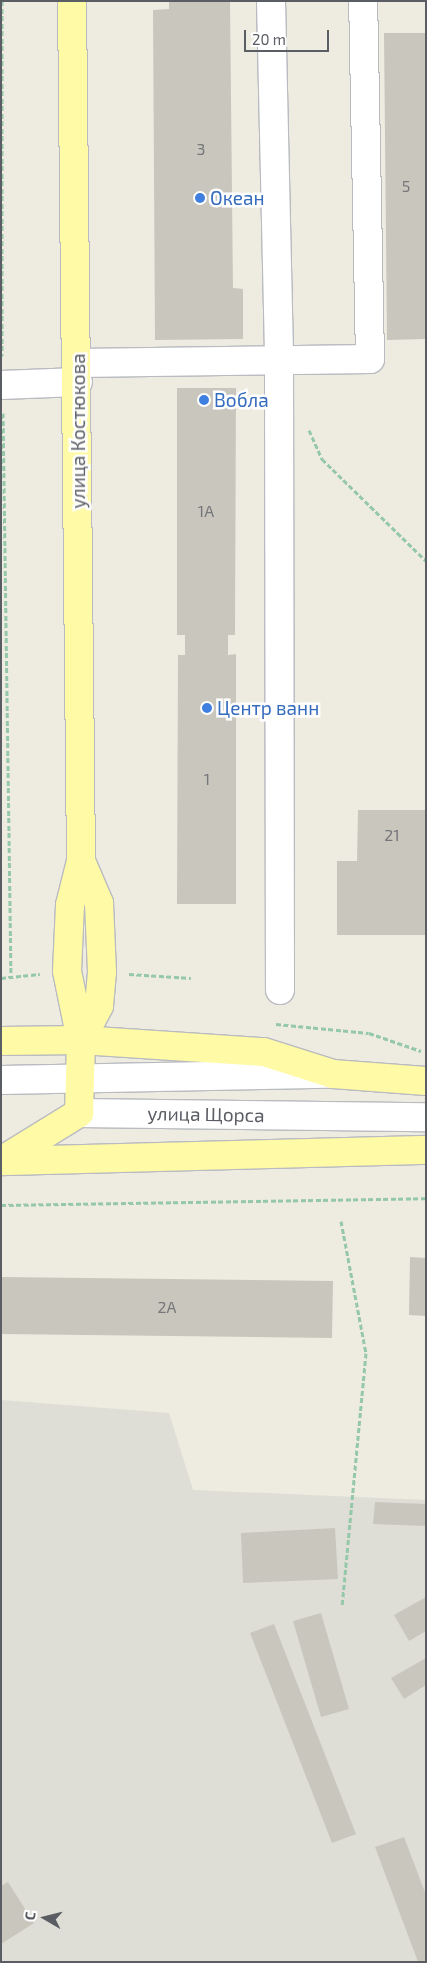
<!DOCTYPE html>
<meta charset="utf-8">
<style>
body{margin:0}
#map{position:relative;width:427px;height:1963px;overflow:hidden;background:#eeece1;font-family:"Exo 2",sans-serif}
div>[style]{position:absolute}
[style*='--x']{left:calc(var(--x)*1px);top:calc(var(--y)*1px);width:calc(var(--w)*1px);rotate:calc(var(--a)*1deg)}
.industrial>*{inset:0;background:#deded6}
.building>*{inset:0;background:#c9c6be}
.path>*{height:3px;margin-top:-1.5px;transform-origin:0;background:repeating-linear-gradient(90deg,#94c8a9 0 5px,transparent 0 7.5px)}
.roads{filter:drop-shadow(1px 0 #b9bbc1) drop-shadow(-1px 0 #b9bbc1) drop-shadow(0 1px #b9bbc1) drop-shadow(0 -1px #b9bbc1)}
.minor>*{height:28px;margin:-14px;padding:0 14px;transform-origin:14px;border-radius:14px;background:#fff}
.major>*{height:28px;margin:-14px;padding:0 14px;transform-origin:14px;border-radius:14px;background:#fffaa5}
.dots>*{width:14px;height:14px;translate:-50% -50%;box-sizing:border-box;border:2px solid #fff;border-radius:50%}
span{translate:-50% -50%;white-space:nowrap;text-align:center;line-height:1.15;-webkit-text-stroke:5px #fff;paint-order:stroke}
.number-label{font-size:16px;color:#76777a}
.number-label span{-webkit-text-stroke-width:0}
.shop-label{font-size:19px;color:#366cbe}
.left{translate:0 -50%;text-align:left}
.street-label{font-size:19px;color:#5a5d63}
.frame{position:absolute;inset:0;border:2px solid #5a5d63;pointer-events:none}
.north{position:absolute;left:20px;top:1893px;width:50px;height:50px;-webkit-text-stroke:4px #fff;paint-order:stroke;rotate:278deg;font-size:14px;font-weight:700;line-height:20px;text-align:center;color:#5a5d63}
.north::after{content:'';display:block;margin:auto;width:18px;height:22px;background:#5a5d63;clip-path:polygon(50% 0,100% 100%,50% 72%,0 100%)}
.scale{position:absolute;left:244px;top:30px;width:85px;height:22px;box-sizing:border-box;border:2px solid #5a5d63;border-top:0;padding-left:6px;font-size:15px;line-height:18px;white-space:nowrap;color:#5a5d63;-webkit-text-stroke:4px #fff;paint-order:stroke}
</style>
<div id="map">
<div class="industrial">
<i style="clip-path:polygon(1px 1400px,169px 1413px,193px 1490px,426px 1500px,426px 1962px,1px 1962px)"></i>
</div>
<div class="building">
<i style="clip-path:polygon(169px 1px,230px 1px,233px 288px,243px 289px,243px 339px,155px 340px,153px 10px,169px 9px)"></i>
<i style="clip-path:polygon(384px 33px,426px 33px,426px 339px,387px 340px)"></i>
<i style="clip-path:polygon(177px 388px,236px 388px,235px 635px,228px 635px,228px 655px,236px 654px,236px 904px,177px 904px,178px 655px,185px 655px,185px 635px,177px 635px)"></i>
<i style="clip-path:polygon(358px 810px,426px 810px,426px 935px,337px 935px,337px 861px,357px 861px)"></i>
<i style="clip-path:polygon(410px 1257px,426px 1258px,426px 1316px,409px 1315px)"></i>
<i style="clip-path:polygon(1px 1277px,333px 1281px,332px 1338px,1px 1334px)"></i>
<i style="clip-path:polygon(375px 1502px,426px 1504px,426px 1526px,373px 1524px)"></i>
<i style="clip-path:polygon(335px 1528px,338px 1579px,243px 1583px,241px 1533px)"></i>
<i style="clip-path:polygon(426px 1597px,426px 1631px,409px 1641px,394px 1615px)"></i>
<i style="clip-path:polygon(321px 1613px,349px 1709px,321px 1717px,293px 1621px)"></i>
<i style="clip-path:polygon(274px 1624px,356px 1834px,332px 1843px,250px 1633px)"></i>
<i style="clip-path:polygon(426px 1658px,426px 1685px,404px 1699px,391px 1678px)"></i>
<i style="clip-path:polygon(404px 1837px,426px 1895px,426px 1962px,418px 1962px,375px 1847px)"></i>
<i style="clip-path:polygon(8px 1882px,34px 1923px,1px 1944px,1px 1886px)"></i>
</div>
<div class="path">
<i style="--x:2;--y:1;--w:355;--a:90"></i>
<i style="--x:3;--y:413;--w:564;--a:89.19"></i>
<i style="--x:309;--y:430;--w:32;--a:66"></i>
<i style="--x:322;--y:459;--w:146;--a:44.4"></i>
<i style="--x:129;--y:974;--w:62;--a:3.7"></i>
<i style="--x:1;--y:978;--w:39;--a:-6"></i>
<i style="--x:276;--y:1024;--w:93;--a:5.5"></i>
<i style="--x:369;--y:1033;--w:55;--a:19.1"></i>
<i style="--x:1;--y:1205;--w:425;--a:-0.9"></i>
<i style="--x:341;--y:1221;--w:134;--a:79.3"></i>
<i style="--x:366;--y:1353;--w:253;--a:95.4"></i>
</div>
<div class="roads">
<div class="minor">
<i style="--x:271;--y:1;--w:360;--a:88.7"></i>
<i style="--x:279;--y:361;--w:629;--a:89.91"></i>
<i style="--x:78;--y:363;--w:292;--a:-0.8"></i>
<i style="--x:370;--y:359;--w:358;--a:-91.1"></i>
<i style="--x:1;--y:385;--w:77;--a:-2.2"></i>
<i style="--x:1;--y:1080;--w:326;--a:-1.1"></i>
<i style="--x:79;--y:1113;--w:347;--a:0.7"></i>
</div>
<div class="major">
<i style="--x:81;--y:861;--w:46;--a:66.8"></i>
<i style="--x:99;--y:903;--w:69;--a:87.5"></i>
<i style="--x:102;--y:972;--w:34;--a:95"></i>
<i style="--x:99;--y:1006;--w:38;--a:118"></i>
<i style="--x:1;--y:1041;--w:80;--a:-0.7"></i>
<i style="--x:81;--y:1040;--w:183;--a:3.8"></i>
<i style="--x:264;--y:1052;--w:72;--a:17.7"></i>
<i style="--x:333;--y:1074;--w:93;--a:4.3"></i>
<i style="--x:1;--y:1161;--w:92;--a:-31.6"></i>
<i style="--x:79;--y:1113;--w:73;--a:-88.4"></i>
<i style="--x:81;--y:1040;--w:70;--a:-101.5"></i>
<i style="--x:67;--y:971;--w:66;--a:-87.4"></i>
<i style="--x:70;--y:905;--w:45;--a:-76"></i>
<i style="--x:81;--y:861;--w:860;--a:-90.6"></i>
<i style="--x:4;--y:1161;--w:422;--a:-1.5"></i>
</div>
</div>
<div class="dots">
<i style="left:200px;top:198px;background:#3f7fe0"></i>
<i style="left:204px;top:400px;background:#3f7fe0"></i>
<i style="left:207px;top:708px;background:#3f7fe0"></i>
</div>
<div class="number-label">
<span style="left:201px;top:149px">3</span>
<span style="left:406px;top:186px">5</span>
<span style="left:206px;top:511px">1А</span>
<span style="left:207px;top:779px">1</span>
<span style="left:392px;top:835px">21</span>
<span style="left:167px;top:1307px">2А</span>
</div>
<div class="shop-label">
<span class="left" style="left:210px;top:198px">Океан</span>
<span class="left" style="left:214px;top:400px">Вобла</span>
<span class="left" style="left:217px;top:708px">Центр ванн</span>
</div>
<div class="street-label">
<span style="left:78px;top:431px;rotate:-90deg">улица Костюкова</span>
<span style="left:206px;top:1114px;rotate:1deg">улица Щорса</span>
</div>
<div class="frame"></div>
<div class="north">С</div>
<div class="scale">20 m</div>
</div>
